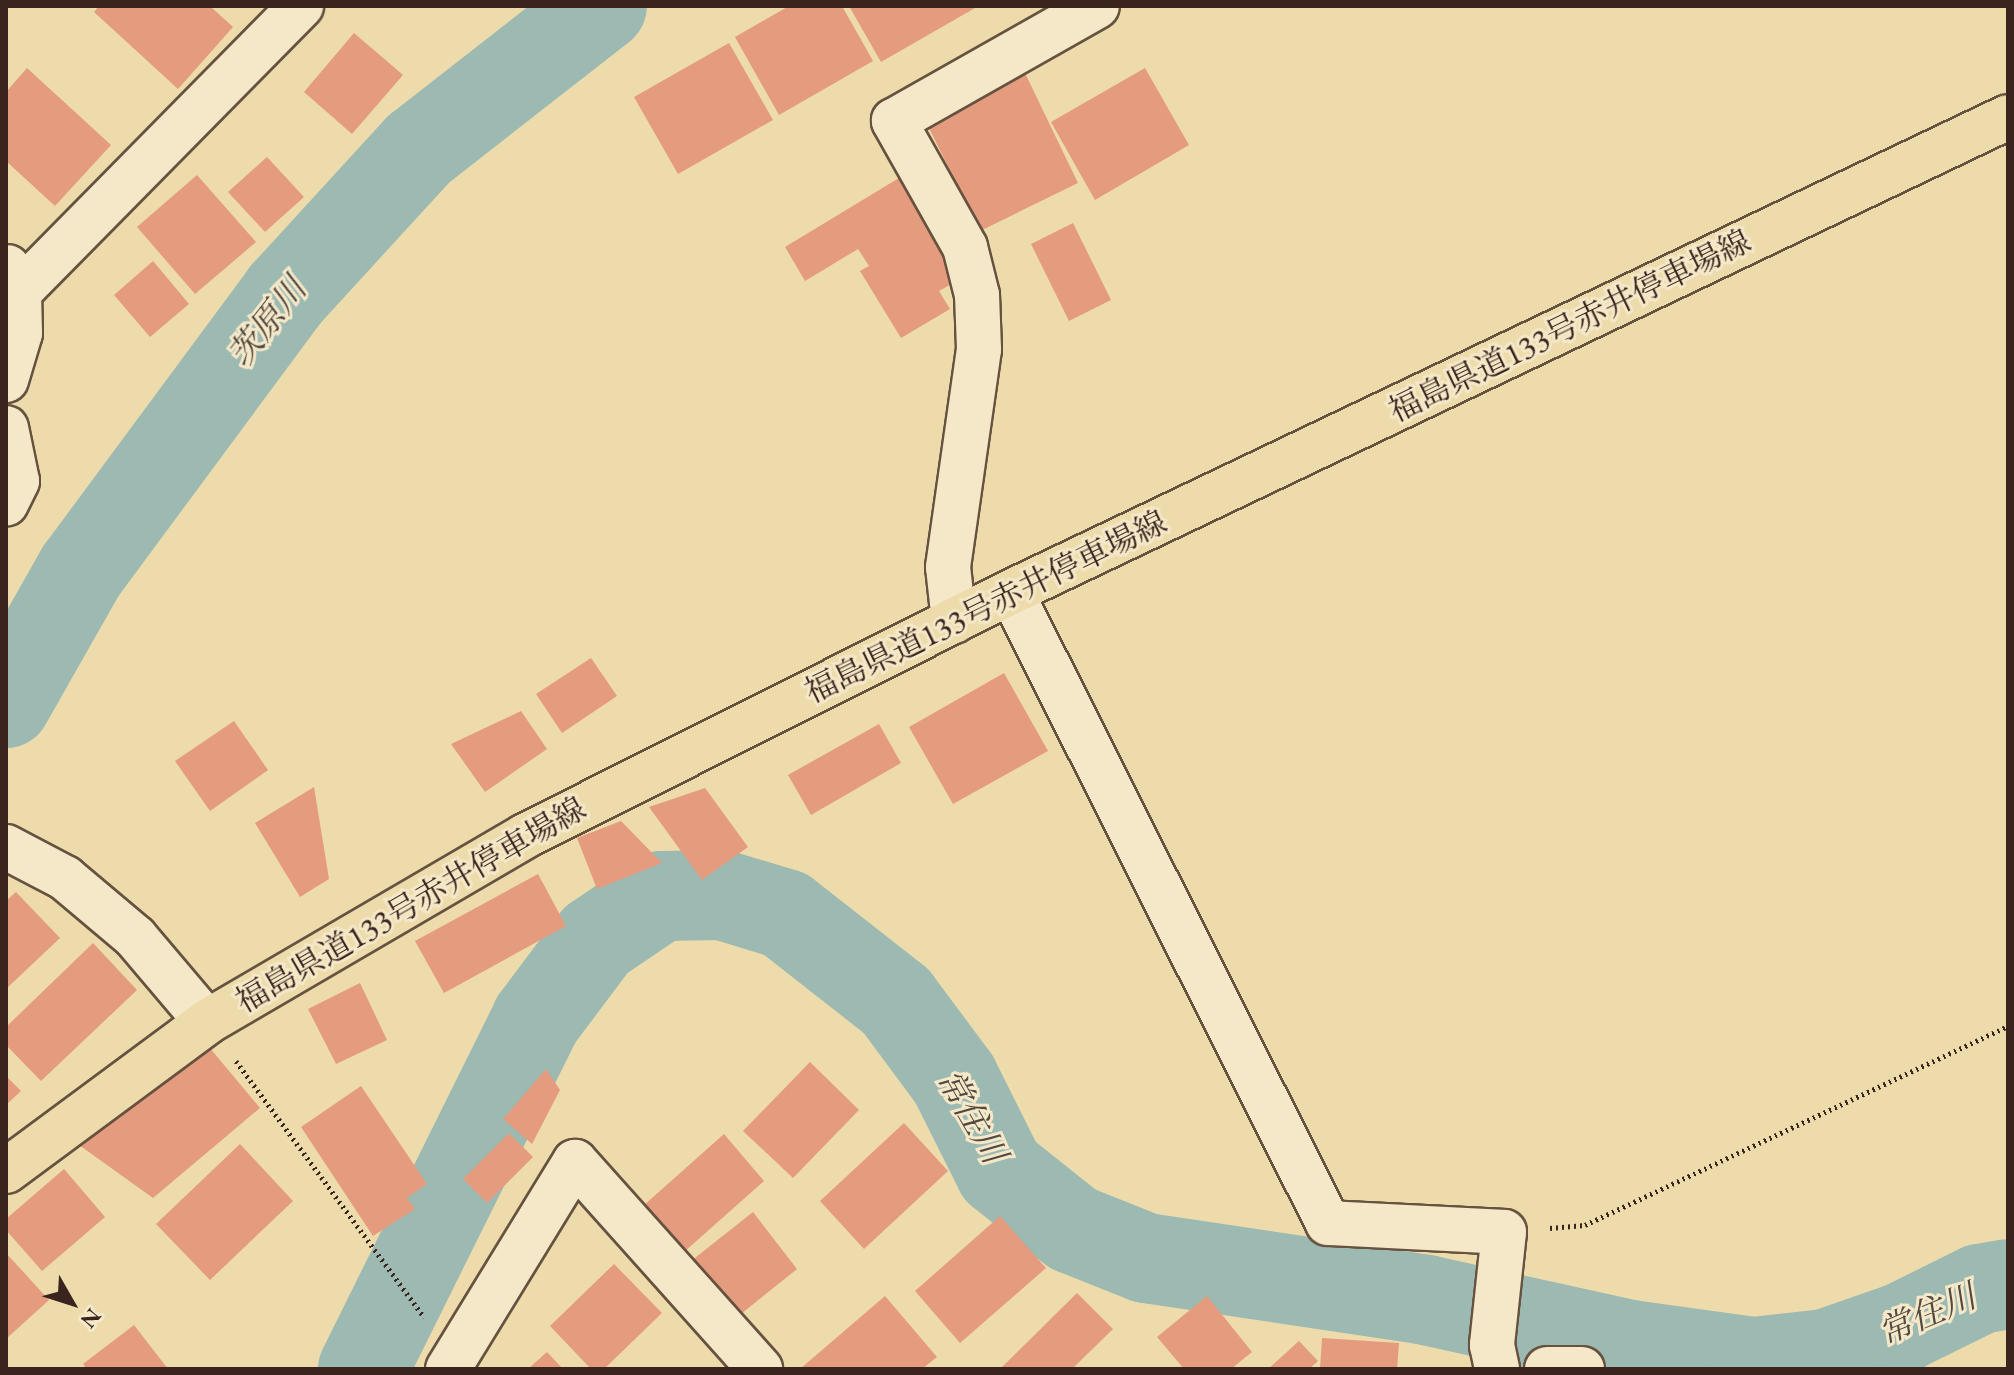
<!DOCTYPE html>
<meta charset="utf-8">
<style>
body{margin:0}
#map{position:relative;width:2014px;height:1375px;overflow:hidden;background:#eedbab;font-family:"EB Garamond","Noto Serif JP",serif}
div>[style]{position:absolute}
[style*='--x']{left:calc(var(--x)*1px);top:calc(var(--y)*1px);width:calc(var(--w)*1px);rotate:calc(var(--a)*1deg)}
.river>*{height:90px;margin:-45px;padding:0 45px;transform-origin:45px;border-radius:45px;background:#9cb9b2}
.building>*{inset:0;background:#e49b7e}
.path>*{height:5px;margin-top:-2.5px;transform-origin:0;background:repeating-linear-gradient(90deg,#3a241d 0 2px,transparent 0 6px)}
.roads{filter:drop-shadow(2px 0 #675240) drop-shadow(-2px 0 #675240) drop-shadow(0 2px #675240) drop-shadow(0 -2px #675240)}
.minor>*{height:44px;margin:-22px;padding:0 22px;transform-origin:22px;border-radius:22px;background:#f4e8c8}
.major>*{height:44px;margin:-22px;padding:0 22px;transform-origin:22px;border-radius:22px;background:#eedbab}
span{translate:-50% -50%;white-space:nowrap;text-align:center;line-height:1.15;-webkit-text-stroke:6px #f4e8c8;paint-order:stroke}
.street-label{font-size:32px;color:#3a241d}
.water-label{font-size:34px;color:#524942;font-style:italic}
.frame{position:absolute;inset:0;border:8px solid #3a241d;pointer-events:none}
.north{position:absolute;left:32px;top:1263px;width:80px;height:80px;-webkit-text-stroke:6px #f4e8c8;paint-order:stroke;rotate:129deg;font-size:22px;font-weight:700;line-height:32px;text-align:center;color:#3a241d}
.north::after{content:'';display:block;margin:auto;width:28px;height:36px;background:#3a241d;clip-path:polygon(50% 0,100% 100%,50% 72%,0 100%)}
</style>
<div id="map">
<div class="river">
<i style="--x:6;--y:703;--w:152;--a:-60.4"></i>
<i style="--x:81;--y:571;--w:345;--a:-53.5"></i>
<i style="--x:286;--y:294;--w:197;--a:-47.5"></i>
<i style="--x:419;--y:149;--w:232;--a:-38"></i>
<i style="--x:363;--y:1369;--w:390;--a:-63.6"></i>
<i style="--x:536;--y:1020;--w:100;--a:-53.1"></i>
<i style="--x:596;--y:940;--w:78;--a:-34.1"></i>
<i style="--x:661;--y:896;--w:61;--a:-0.9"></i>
<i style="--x:722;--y:895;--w:66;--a:16.8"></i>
<i style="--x:785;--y:914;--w:141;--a:38.1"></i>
<i style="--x:896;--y:1001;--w:97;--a:53.4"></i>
<i style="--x:954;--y:1079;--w:103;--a:63.4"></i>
<i style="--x:1000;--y:1171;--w:93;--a:38.5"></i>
<i style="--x:1073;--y:1229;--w:79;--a:21.7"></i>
<i style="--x:1146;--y:1258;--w:283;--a:8.5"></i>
<i style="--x:1426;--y:1300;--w:210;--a:12.4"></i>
<i style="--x:1631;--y:1345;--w:124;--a:7.9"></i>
<i style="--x:1754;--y:1362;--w:72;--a:-6.3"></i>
<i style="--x:1826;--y:1354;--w:82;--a:-19.3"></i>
<i style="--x:1903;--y:1327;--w:86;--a:-26.3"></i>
<i style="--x:1980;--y:1289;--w:28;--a:-10"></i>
</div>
<div class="building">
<i style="clip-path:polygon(99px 6px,210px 6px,233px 27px,178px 89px,94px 12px)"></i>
<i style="clip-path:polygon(789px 6px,842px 6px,873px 61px,779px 115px,735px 37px)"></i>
<i style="clip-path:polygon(849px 6px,974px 6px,975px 8px,881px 62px)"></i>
<i style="clip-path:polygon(354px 33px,403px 75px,352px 134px,304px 92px)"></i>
<i style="clip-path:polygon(729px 43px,773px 120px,678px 174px,634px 97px)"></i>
<i style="clip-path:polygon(27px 68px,111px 145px,55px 206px,6px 161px,6px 92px)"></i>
<i style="clip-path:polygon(1145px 68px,1189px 145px,1095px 200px,1051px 122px)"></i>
<i style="clip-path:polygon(1024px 71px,1078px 183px,980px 231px,925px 120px)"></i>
<i style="clip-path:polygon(267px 157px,304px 197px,265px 232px,228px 192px)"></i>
<i style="clip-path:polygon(197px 175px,256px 242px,195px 294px,137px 227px)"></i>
<i style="clip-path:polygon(899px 178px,960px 279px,939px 291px,950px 309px,901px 338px,860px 271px,869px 266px,858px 249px,805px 281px,785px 247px)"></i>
<i style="clip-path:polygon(1073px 223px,1111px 300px,1069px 321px,1031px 244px)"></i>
<i style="clip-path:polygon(153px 261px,189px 304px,150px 337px,114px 295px)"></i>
<i style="clip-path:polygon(591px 658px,617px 696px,562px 733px,536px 694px)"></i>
<i style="clip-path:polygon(1004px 673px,1048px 751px,953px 804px,909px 727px)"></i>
<i style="clip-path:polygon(521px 711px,547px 749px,485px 792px,451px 744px)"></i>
<i style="clip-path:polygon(234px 721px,268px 770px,210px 811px,175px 761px)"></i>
<i style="clip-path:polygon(879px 724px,901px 763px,811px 815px,788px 775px)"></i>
<i style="clip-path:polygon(314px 787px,329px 879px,300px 897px,255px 823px)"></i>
<i style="clip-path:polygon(705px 788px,748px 847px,702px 880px,649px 807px)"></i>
<i style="clip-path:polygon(621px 821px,662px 863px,597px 889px,577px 838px)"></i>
<i style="clip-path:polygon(538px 874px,566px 926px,444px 993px,415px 941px)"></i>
<i style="clip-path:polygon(16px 892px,60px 938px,6px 989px,6px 901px)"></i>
<i style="clip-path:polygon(93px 943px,137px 990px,41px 1081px,6px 1045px,6px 1027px)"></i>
<i style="clip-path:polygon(360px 983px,387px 1040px,336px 1064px,308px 1009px)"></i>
<i style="clip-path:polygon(204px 1041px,260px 1108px,153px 1198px,79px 1145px)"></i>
<i style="clip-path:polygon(810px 1062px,859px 1110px,793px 1178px,743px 1131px)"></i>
<i style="clip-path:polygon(546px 1069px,560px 1090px,532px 1144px,503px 1119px)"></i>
<i style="clip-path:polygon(6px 1076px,21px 1091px,6px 1105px)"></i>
<i style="clip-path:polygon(361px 1086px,427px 1184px,407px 1198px,415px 1209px,373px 1236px,301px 1127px)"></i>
<i style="clip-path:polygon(904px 1123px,948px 1171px,864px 1249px,820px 1201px)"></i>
<i style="clip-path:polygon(509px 1133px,533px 1157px,487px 1203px,463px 1179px)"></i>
<i style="clip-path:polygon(724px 1134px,764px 1181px,684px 1252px,643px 1206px)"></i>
<i style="clip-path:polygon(240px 1144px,293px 1201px,210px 1280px,156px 1224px)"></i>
<i style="clip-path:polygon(64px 1169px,105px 1217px,42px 1271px,6px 1230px,6px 1219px)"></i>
<i style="clip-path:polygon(753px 1212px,797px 1269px,731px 1322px,686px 1265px)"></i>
<i style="clip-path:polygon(1000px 1216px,1046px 1268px,960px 1343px,915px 1291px)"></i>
<i style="clip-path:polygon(6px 1253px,49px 1300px,6px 1339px)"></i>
<i style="clip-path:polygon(614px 1264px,662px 1313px,604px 1369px,591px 1369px,550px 1326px)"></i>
<i style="clip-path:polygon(1077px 1293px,1113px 1329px,1072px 1369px,1000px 1369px)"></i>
<i style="clip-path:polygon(885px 1296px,937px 1357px,922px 1369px,800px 1369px)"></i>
<i style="clip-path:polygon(1207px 1296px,1252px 1352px,1231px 1369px,1184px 1369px,1157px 1337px)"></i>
<i style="clip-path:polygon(134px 1325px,168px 1369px,87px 1369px,83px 1364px)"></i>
<i style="clip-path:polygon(1322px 1338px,1399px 1343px,1397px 1369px,1320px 1369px)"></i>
<i style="clip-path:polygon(1299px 1341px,1318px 1361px,1309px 1369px,1268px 1369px)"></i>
<i style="clip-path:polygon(547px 1352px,563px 1369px,528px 1369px)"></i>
</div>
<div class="path">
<i style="--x:236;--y:1061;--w:318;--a:53.7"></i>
<i style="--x:1550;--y:1228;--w:35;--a:-5"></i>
<i style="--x:1585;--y:1225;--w:467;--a:-25.2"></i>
</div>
<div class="roads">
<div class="minor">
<i style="--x:19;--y:292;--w:402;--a:-45.4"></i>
<i style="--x:6;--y:380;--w:49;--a:-73.4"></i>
<i style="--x:20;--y:333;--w:41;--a:-91.4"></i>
<i style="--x:19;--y:292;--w:27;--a:-114"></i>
<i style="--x:6;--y:428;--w:54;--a:78.3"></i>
<i style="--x:17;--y:481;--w:25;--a:116"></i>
<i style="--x:1011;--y:592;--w:706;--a:63.33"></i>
<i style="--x:1328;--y:1223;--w:176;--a:2.9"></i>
<i style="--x:1504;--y:1232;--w:114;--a:96.1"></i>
<i style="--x:1492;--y:1345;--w:25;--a:78"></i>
<i style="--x:954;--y:621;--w:54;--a:-96.3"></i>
<i style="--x:948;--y:567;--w:220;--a:-81.9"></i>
<i style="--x:979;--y:349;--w:54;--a:-92.1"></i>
<i style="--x:977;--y:295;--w:49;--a:-104"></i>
<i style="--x:965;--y:247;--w:145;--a:-119.4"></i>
<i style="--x:894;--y:121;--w:233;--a:-29.5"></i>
<i style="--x:6;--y:847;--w:67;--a:27.7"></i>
<i style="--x:65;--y:878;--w:92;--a:40.1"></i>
<i style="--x:135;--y:937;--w:111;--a:49.7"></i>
<i style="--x:448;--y:1369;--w:243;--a:-58.5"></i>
<i style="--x:575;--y:1162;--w:278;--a:48.2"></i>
<i style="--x:1547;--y:1369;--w:35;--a:0"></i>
</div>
<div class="major">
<i style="--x:6;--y:1171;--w:250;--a:-36.5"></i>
<i style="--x:207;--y:1022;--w:368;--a:-30.3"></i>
<i style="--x:525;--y:836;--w:544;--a:-26.66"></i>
<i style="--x:1011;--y:592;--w:1104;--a:-25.47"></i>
</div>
</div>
<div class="street-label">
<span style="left:1570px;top:326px;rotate:-26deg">福島県道133号赤井停車場線</span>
<span style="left:986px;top:607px;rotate:-26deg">福島県道133号赤井停車場線</span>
<span style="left:411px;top:905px;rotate:-30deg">福島県道133号赤井停車場線</span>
</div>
<div class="water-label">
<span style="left:267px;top:322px;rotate:-52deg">茨原川</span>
<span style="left:972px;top:1116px;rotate:60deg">常住川</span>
<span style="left:1927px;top:1314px;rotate:-23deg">常住川</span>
</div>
<div class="frame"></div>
<div class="north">N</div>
</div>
